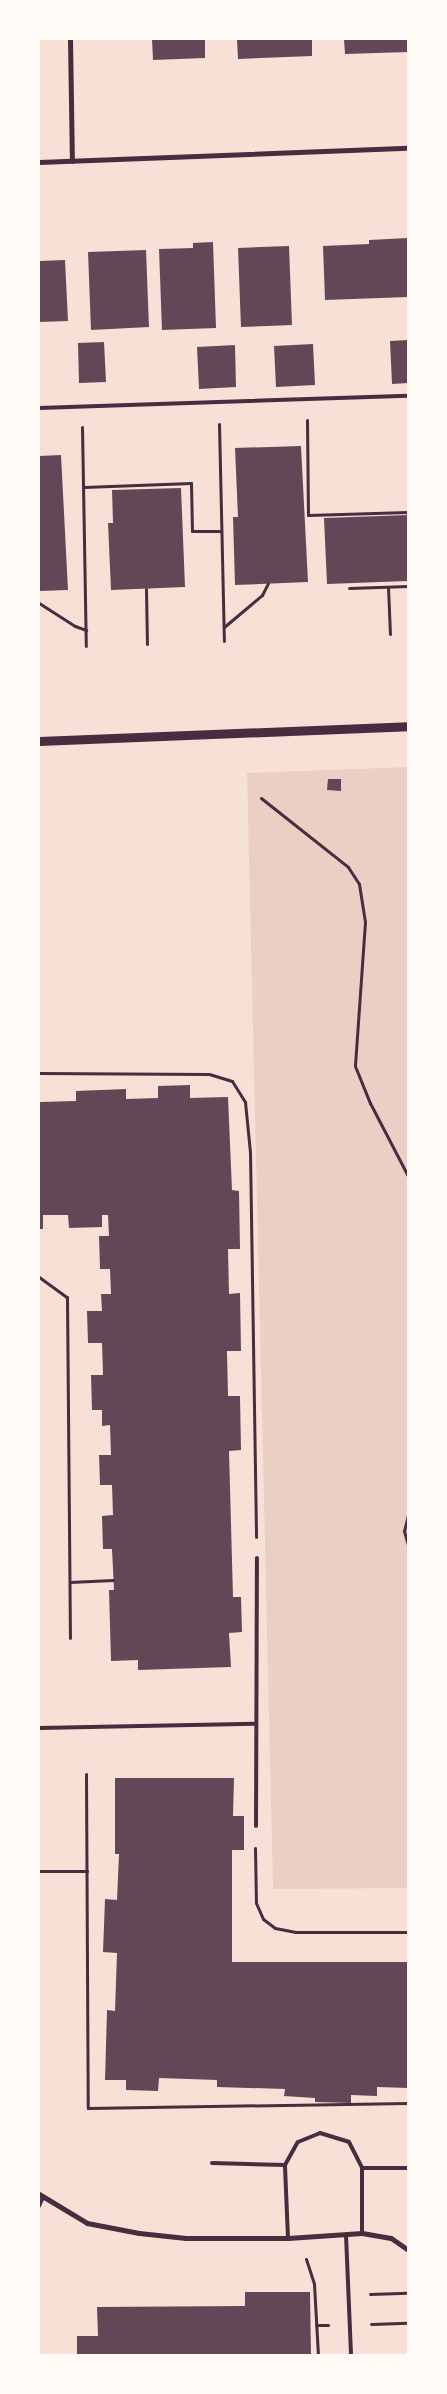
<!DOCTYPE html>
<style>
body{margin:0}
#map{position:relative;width:447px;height:2394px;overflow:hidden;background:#f7e1d7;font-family:"DejaVu Sans",sans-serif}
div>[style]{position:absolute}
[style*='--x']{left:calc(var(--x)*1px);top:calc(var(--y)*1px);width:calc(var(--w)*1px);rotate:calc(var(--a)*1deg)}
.green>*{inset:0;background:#ebcfc5}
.building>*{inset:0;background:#644757}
.path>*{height:3px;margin:-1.5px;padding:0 1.5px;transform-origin:1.5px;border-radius:1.5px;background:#4a2c40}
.service>*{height:4px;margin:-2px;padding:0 2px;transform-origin:2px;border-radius:2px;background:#4a2c40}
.minor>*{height:5px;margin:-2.5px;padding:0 2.5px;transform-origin:2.5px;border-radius:2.5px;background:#4a2c40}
.tertiary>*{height:9px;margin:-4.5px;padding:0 4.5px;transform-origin:4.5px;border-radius:4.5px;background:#4a2c40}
span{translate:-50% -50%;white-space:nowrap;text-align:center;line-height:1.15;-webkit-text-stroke:4px #fffaf5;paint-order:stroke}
.frame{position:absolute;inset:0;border:40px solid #fffaf5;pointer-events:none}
</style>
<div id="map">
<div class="green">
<i style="clip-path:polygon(408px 767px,408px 1888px,273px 1889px,247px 773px)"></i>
</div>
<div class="building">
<i style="clip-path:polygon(152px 39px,205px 39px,205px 58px,153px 60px)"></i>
<i style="clip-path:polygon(237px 39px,312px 39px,312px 56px,238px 59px)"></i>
<i style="clip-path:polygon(344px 39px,408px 39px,408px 52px,345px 54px)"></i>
<i style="clip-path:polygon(408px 238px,408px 297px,325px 300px,323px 246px,369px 244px,369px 240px)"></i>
<i style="clip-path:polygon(213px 242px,216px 328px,162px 330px,159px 249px,193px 248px,193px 243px)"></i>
<i style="clip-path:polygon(289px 246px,292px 325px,241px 327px,238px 248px)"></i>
<i style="clip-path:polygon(146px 250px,149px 327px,91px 330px,88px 252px)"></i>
<i style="clip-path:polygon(65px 260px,68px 321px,39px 322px,39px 261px)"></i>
<i style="clip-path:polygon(408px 340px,408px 383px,392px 384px,390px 341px)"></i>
<i style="clip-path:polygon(104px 342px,106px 382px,79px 383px,78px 343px)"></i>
<i style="clip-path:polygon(313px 344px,315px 385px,276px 387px,274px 346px)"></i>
<i style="clip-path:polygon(235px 345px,236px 387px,199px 389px,197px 347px)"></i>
<i style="clip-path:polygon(301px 446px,308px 582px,235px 585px,233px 517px,238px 517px,235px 448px)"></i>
<i style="clip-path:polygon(61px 455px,68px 590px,39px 591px,39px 456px)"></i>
<i style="clip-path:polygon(181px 488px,185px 587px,111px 590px,108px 523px,113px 523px,112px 490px)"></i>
<i style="clip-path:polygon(408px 515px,408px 581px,327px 584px,324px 518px)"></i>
<i style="clip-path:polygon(328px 779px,341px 779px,341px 791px,327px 790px)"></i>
<i style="clip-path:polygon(190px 1085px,190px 1098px,228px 1097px,232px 1190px,239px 1191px,240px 1249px,228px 1249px,229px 1294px,240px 1293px,241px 1351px,227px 1351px,228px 1396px,240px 1396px,241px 1450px,229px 1451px,233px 1597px,241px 1597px,242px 1632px,229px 1633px,231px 1667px,138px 1670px,138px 1660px,111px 1661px,109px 1590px,114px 1590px,112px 1549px,103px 1549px,102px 1516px,113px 1515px,112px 1485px,100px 1485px,99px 1455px,111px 1455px,110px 1425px,102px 1426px,102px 1410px,92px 1410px,91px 1375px,103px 1375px,102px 1343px,88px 1343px,87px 1311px,102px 1311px,101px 1294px,111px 1294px,110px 1269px,100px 1269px,99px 1236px,109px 1236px,108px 1215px,102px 1215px,102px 1227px,69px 1228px,68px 1215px,43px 1215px,43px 1229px,39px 1229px,39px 1102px,76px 1101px,76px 1091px,126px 1089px,126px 1099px,158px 1098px,158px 1086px)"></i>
<i style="clip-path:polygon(115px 1778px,234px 1778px,233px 1816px,244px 1816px,244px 1850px,232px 1850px,232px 1962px,408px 1962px,408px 2088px,377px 2087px,377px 2096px,351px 2095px,351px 2103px,315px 2102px,315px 2098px,284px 2096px,285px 2089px,217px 2087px,217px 2080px,159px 2078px,158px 2091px,126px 2090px,126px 2080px,105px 2080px,107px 2010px,115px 2011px,117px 1953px,103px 1952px,105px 1899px,117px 1900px,119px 1854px,115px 1854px)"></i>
<i style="clip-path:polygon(245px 2292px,310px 2292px,311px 2355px,77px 2355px,77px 2336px,98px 2336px,97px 2307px,245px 2306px)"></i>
</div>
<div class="path">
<i style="--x:307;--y:420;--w:95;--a:89.4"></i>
<i style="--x:308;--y:515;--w:100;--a:-1.7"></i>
<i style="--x:219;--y:424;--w:217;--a:88.7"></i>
<i style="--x:82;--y:427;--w:219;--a:89"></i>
<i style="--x:84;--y:487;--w:107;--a:-2.1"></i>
<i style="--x:191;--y:483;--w:48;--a:88.8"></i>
<i style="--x:192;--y:531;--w:29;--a:0"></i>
<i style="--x:388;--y:587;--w:47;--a:87.6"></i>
<i style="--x:349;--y:588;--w:59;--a:-1.9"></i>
<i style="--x:146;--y:589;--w:55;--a:89"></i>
<i style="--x:39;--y:603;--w:43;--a:32.6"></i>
<i style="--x:75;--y:626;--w:12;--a:20"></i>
<i style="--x:224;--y:627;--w:50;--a:-40.1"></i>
<i style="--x:262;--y:595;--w:13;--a:-63"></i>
<i style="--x:261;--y:798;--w:111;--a:38.4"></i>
<i style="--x:348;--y:867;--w:20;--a:57"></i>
<i style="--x:359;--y:884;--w:38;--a:81"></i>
<i style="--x:365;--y:922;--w:144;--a:94"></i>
<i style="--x:355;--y:1066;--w:40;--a:68"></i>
<i style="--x:370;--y:1103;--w:82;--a:62.5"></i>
<i style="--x:39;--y:1073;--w:170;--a:0.3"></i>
<i style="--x:209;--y:1074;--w:24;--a:17"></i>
<i style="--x:232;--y:1081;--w:25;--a:58"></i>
<i style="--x:245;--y:1102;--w:50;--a:84.3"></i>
<i style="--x:250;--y:1152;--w:385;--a:89.1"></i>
<i style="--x:39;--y:1277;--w:34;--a:36"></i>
<i style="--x:67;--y:1297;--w:341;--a:89.5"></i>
<i style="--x:408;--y:1515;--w:16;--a:104"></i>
<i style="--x:404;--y:1531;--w:15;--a:74"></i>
<i style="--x:70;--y:1582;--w:43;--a:-2.7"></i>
<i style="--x:86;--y:1774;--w:334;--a:89.7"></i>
<i style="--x:88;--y:2108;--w:320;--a:-0.9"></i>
<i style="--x:255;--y:1848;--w:55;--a:89"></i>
<i style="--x:256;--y:1903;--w:17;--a:66"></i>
<i style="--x:263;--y:1919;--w:15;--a:37"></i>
<i style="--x:275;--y:1928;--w:21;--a:11"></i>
<i style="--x:296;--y:1932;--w:112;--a:0"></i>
<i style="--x:39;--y:1871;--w:48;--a:0"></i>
<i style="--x:306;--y:2259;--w:26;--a:72"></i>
<i style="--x:314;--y:2284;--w:71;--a:86.8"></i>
<i style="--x:370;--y:2294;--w:38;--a:-2"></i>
<i style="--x:371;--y:2324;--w:37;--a:-2"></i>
<i style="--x:316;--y:2325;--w:12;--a:0"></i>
</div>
<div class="service">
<i style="--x:39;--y:408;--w:369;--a:-1.9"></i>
<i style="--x:39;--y:1728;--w:216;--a:-1.1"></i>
<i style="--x:256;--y:1826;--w:268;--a:-89.8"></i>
<i style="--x:212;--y:2163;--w:73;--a:1.6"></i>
<i style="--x:362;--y:2168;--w:46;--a:0"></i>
<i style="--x:39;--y:2206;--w:10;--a:-66"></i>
<i style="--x:346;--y:2235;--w:120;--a:87.6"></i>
<i style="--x:288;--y:2238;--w:73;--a:-92.4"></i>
<i style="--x:285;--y:2165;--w:26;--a:-61"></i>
<i style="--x:298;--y:2142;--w:24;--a:-22"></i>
<i style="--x:320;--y:2133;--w:30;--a:17"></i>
<i style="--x:349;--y:2142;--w:29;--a:63"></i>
<i style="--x:362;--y:2168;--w:65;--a:90"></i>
</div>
<div class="minor">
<i style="--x:70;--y:39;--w:122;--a:89.1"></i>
<i style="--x:39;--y:162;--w:369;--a:-2.2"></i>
<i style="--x:39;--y:2194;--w:56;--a:31.1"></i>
<i style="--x:87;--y:2223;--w:53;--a:10.9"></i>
<i style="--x:139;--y:2233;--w:47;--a:6.1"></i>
<i style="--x:186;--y:2238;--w:102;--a:0"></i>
<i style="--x:288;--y:2238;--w:74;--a:-3.9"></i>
<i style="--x:362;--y:2233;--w:29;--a:10"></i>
<i style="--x:391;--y:2238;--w:21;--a:35"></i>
</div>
<div class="tertiary">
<i style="--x:39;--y:741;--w:369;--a:-2.3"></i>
</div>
<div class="frame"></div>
</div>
